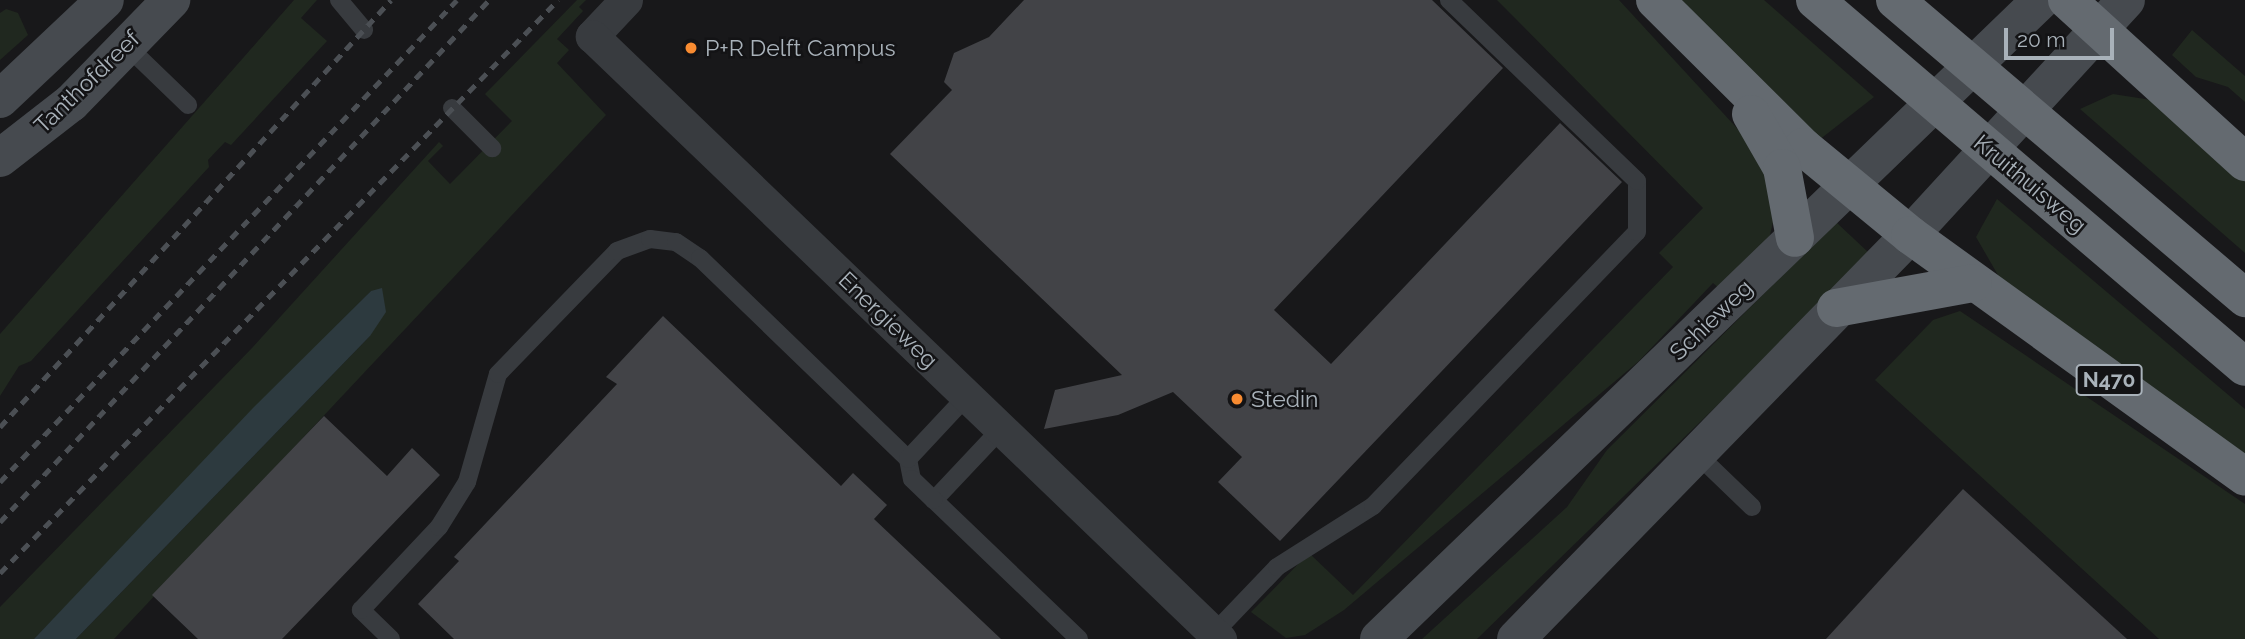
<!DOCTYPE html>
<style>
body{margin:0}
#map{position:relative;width:2245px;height:639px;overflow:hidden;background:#18181a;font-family:Raleway,sans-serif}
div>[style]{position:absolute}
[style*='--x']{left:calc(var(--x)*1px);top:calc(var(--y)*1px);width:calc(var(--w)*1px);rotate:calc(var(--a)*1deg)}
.green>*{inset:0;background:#20281f}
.water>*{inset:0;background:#2d3a3f}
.building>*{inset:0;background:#424347}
.lane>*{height:18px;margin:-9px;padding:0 9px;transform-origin:9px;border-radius:9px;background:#383b3f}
.street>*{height:33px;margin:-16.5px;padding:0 16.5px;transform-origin:16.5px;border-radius:16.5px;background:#383b3f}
.secondary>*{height:38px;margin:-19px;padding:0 19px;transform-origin:19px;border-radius:19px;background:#464a4f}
.highway>*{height:38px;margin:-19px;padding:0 19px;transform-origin:19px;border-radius:19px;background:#646a70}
.rail>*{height:5px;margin-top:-2.5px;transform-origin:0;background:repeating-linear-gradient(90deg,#4b4f54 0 9px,transparent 0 16px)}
.dots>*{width:19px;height:19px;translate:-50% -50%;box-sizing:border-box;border:4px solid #131315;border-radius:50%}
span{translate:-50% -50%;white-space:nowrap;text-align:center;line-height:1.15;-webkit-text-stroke:5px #131315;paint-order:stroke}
.shield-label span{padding:2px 5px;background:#131315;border:2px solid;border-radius:5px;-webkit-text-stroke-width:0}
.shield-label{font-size:21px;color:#a9b2ba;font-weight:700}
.poi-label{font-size:23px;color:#a9b2ba}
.left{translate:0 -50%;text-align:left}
.street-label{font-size:23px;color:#a9b2ba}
.scale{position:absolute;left:2004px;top:28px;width:110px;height:32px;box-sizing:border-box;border:4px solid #a9b2ba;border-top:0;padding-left:9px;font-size:21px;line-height:24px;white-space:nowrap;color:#a9b2ba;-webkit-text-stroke:5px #131315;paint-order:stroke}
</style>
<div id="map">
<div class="green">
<i style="clip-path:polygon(294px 0,317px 0,301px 18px,327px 41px,231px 145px,225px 142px,208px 160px,209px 167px,31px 361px,19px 366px,0 396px,0 334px)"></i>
<i style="clip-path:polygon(577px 0,586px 0,579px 7px,583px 11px,557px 39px,569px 50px,557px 63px,606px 115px,114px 639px,76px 639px,370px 336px,371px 291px,34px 639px,0 639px,0 607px,252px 348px,439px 142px,443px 146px,428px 161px,450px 184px,512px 121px,485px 94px)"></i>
<i style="clip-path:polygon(1497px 0,1619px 0,1768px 162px,1774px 218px,1765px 256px,1721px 290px,1713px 283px,1639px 361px,1344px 610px,1305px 635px,1286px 638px,1251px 612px,1309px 553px,1353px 595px,1673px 267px,1659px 253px,1703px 208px)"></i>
<i style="clip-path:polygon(1674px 0,1764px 0,1874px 97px,1814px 144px)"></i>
<i style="clip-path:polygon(6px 9px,18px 13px,28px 35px,0 60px,0 13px)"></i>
<i style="clip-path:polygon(2192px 30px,2245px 76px,2245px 102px,2228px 87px,2196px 77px,2172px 55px)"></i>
<i style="clip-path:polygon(2113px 94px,2164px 102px,2245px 179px,2245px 253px,2080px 109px)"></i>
<i style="clip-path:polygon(1997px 199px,2245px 409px,2245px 461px,2002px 282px,1976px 237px)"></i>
<i style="clip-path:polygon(1836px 222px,1869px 253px,1735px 388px,1477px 639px,1422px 639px,1567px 507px,1607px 450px)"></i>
<i style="clip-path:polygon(1960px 311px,2245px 504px,2245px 639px,2159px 639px,1875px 380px,1933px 320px)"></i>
</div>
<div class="water">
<i style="clip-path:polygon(382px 288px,386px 312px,370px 336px,76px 639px,34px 639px,253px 408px,371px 291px)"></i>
</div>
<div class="building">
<i style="clip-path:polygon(1024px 0,1432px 0,1503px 68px,1274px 310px,1331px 364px,1560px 123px,1622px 182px,1280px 541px,1218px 482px,1242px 457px,1173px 392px,1118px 415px,1044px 429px,1055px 390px,1122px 375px,890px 154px,952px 90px,944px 82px,954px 53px,989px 37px)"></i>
<i style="clip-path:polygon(663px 316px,841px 486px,853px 473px,887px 505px,874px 519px,1001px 639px,454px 639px,418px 604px,459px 561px,454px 557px,617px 384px,606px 377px)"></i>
<i style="clip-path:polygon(324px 416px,387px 476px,412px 448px,440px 475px,282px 639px,198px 639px,152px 595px)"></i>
<i style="clip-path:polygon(1963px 489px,2127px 639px,1826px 639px)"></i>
</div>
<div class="lane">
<i style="--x:339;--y:0;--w:39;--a:50"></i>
<i style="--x:127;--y:46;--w:85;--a:44"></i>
<i style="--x:452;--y:108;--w:57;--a:45"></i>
<i style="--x:1001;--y:429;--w:98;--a:133.3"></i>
<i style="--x:934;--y:500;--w:201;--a:43.8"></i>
<i style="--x:1698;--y:455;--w:75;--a:43.9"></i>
<i style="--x:908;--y:459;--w:20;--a:79"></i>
<i style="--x:912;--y:479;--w:30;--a:44"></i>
<i style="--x:1214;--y:633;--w:91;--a:-46.3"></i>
<i style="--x:1277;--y:567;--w:114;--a:-32.4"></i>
<i style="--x:1373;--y:506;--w:380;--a:-46.1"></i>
<i style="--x:1637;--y:232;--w:51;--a:-90"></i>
<i style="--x:1637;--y:181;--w:261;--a:-136.1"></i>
<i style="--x:391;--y:639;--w:42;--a:-136"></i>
<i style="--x:361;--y:610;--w:114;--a:-46.8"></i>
<i style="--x:439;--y:527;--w:53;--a:-58.1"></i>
<i style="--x:467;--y:482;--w:112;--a:-74"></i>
<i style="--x:498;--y:374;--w:171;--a:-45.9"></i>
<i style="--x:617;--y:251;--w:35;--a:-20"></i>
<i style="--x:650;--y:239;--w:26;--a:7"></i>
<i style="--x:676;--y:242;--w:29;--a:34"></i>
<i style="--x:700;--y:258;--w:289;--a:44"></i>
<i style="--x:908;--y:459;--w:86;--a:-46.9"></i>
</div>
<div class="street">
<i style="--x:626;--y:0;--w:50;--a:133.4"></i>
<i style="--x:592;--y:36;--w:871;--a:43.84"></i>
</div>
<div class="secondary">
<i style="--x:0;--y:99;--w:144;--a:-43.3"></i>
<i style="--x:0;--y:158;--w:90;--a:-37.8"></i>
<i style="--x:71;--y:103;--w:144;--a:-45.8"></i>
<i style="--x:1379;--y:639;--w:920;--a:-43.99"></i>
<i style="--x:1516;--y:639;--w:564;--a:-45.72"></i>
<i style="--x:1910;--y:235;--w:319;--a:-47.4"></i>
</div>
<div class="highway">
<i style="--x:1655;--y:0;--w:209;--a:44.8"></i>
<i style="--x:1803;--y:147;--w:139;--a:39.4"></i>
<i style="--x:1910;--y:235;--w:413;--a:35.8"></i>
<i style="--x:1815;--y:0;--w:565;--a:40.48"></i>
<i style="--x:1895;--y:0;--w:460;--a:40.4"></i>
<i style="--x:2067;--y:0;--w:241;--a:42.3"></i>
<i style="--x:1751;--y:114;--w:62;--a:60.1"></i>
<i style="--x:1782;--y:168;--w:71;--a:79.5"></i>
<i style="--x:1836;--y:308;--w:139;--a:-10.3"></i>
</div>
<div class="rail">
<i style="--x:0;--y:427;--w:579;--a:-47.52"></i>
<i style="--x:0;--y:482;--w:664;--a:-46.53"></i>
<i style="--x:0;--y:522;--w:715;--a:-46.87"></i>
<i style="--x:0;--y:573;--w:800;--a:-45.76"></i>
</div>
<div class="dots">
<i style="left:691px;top:48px;background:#f88b31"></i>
<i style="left:1237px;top:399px;background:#f88b31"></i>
</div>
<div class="shield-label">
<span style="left:2109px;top:380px">N470</span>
</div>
<div class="poi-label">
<span class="left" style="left:705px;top:48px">P+R Delft Campus</span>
<span class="left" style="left:1251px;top:399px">Stedin</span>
</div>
<div class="street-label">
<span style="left:87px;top:82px;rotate:-44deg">Tanthofdreef</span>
<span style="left:2030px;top:184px;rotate:40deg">Kruithuisweg</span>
<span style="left:888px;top:320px;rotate:44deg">Energieweg</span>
<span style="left:1711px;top:320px;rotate:-44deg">Schieweg</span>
</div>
<div class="scale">20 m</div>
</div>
